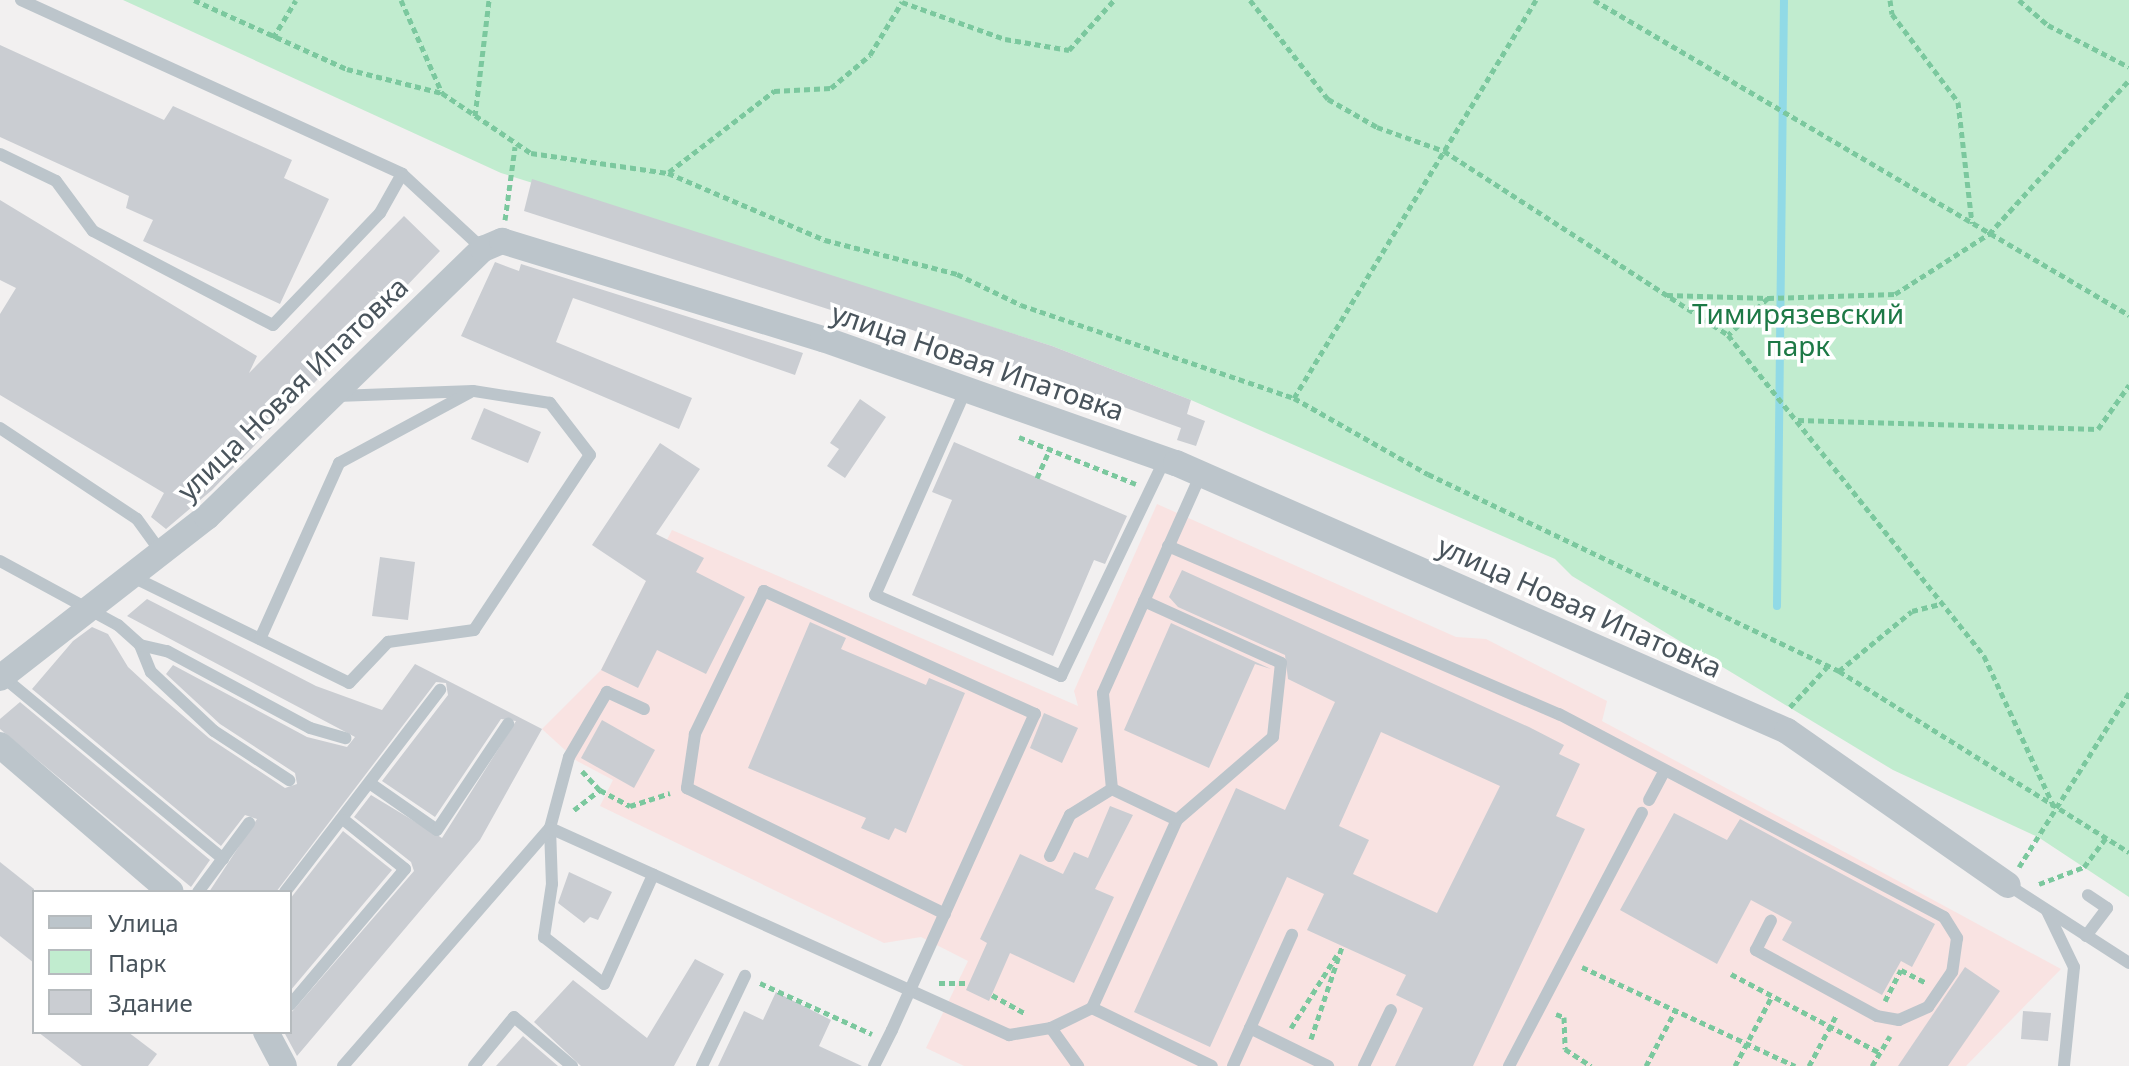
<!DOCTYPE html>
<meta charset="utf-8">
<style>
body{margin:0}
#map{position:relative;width:2129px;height:1066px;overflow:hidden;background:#f2f0f0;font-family:"Noto Sans",sans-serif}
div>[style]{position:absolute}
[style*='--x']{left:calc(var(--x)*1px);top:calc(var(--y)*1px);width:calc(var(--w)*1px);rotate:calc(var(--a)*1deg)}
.medical>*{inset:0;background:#f9e3e2}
.green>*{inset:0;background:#c1eccf}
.stream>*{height:8px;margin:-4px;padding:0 4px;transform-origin:4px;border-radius:4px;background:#91dae6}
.building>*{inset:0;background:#cacdd2}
.path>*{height:5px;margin-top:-2.5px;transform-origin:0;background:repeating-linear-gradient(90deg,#7bc89e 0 6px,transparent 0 10px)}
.lane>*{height:12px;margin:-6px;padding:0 6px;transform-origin:6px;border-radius:6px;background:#bcc5cb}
.street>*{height:26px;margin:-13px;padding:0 13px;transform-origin:13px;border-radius:13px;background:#bcc5cb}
span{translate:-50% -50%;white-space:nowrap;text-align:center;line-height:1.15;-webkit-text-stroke:7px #fff;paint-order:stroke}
.park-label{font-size:28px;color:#1d7946}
.street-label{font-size:28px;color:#49545c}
.legend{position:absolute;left:32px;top:890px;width:260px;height:144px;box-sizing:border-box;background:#fff;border:2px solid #b6bbbe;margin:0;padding:10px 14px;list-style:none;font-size:24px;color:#49545c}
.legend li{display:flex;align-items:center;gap:16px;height:40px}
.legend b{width:40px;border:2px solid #b6bbbe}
</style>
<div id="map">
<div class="medical">
<i style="clip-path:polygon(1157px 504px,1456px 637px,1486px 639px,1607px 701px,1602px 721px,2061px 969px,1966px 1066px,964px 1066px,926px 1048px,968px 961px,921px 937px,884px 943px,600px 806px,613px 780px,577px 761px,542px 729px,601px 670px,672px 530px,1078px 706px,1074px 691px)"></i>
</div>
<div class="green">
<i style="clip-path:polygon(123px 0,2129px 0,2129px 897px,2038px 837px,1893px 770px,1572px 576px,1555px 559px,1191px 400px,1052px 346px,501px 173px)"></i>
</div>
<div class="stream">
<i style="--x:1777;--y:606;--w:606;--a:-89.34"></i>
</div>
<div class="building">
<i style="clip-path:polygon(0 45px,164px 120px,173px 106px,292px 160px,284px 178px,329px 199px,280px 304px,143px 241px,153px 220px,126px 208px,129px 196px,0 137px)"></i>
<i style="clip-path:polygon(532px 179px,1052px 346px,1191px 400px,1187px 414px,1205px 421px,1196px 446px,1177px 440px,1181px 428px,904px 327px,902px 333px,524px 211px)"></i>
<i style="clip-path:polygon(0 200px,257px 356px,249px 373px,404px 216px,440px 251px,212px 490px,166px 529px,151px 517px,164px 493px,0 395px,0 314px,16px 288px,0 280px)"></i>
<i style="clip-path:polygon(495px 262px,519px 271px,521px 264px,803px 353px,795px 375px,573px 298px,556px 342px,692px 398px,679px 429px,461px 336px)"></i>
<i style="clip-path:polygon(860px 399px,886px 417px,845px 478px,827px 466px,839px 449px,830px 443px)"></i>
<i style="clip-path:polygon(484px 408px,541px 432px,528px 463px,471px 439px)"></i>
<i style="clip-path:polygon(954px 442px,1127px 516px,1105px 564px,1094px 560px,1053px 656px,912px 595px,952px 500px,932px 492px)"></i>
<i style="clip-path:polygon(660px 443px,700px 469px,656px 534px,704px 558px,696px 572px,745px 597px,706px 674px,657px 650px,638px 688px,601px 670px,646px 581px,592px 545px)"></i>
<i style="clip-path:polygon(380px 557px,415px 562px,408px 620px,372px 616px)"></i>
<i style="clip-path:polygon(evenodd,1182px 570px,1529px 727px,1564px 745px,1559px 754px,1580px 764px,1556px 816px,1585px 829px,1473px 1066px,1395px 1066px,1423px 1008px,1396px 995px,1406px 975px,1307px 930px,1324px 894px,1287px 877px,1210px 1047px,1134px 1012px,1236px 788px,1285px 810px,1335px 702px,1288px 679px,1285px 655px,1178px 607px,1169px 597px,1182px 570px,1381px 732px,1500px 786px,1437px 913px,1353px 874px,1369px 840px,1339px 826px,1381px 732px)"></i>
<i style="clip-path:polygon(147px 599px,316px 686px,382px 710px,415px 664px,542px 729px,480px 840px,297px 1056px,284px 1032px,290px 1032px,290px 1014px,414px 871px,411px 862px,354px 817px,371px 795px,442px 838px,516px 721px,501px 719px,435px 817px,382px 781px,448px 695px,446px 683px,436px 682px,276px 892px,209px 892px,257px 819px,245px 815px,221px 846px,32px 689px,73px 641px,92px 627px,108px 634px,128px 667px,154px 691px,209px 738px,285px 788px,297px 784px,295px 773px,220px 724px,166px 674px,173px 665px,307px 737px,347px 747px,355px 737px,127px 616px)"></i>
<i style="clip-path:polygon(810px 622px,846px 638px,841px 649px,926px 685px,929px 678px,965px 693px,906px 833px,895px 828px,889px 840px,861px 828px,866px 818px,748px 768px)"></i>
<i style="clip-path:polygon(1171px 623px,1271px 669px,1255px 664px,1209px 768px,1124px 730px)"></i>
<i style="clip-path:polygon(20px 702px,210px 860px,191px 887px,0 729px,0 719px)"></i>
<i style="clip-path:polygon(1044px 713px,1078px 728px,1062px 763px,1030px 748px)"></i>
<i style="clip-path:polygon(602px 720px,655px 750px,634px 788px,581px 758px)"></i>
<i style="clip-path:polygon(1110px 806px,1133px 815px,1095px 889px,1114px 897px,1074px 983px,1010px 953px,989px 1001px,966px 990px,987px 943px,980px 939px,1020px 854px,1063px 874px,1074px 852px,1088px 858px)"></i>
<i style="clip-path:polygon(1674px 813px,1727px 840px,1740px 819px,1935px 924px,1912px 967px,1901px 961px,1882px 995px,1782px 940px,1792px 922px,1751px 900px,1717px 964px,1620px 910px)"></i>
<i style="clip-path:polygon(343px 831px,392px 870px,290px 991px,290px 899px)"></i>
<i style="clip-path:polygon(0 862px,34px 889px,34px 963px,0 936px)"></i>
<i style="clip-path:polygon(569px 872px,612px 892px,598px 920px,590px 917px,584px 923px,558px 903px)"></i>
<i style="clip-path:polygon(695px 959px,724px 974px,674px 1066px,581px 1066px,534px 1022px,573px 980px,647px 1038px)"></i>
<i style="clip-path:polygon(1965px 967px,2000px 991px,1948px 1066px,1898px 1066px)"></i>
<i style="clip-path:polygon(776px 992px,831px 1020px,819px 1046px,862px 1066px,718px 1066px,744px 1011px,763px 1020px)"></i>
<i style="clip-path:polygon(2023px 1011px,2051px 1013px,2048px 1041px,2021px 1039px)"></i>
<i style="clip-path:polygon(38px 1032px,128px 1032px,157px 1054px,148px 1066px,82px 1066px)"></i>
<i style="clip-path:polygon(523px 1036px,558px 1066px,496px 1066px)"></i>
</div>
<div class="path">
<i style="--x:194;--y:0;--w:168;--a:24.3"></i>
<i style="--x:347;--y:69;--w:98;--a:14.2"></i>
<i style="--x:442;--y:93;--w:107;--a:34"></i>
<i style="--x:531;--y:153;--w:138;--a:8.3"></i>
<i style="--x:668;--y:173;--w:171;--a:23.1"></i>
<i style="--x:825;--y:240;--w:136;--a:14.4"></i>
<i style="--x:957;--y:274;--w:71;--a:25.8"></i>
<i style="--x:1021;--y:305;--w:288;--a:18.8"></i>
<i style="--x:1294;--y:398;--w:154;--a:29.6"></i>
<i style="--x:1428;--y:474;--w:456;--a:25.6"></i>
<i style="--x:1839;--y:671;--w:342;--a:32"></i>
<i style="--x:401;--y:0;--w:102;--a:66.2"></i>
<i style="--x:1250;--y:0;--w:126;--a:51.8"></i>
<i style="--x:1328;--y:99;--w:56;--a:29.7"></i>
<i style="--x:1377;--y:127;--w:71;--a:19.7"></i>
<i style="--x:1444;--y:151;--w:338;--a:32.9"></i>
<i style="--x:1728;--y:335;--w:411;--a:51.4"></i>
<i style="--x:1984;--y:656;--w:169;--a:65.1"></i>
<i style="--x:1594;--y:0;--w:621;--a:30.49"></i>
<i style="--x:1890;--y:0;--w:14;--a:82"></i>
<i style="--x:1892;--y:14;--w:110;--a:53.1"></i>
<i style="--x:1958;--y:102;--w:122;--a:83.4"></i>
<i style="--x:2019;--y:0;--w:38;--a:41"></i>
<i style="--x:2048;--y:25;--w:91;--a:27.4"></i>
<i style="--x:273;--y:38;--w:44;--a:-58.8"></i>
<i style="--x:475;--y:116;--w:117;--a:-83.1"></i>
<i style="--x:669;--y:172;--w:133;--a:-37.6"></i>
<i style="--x:774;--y:91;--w:57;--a:-3"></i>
<i style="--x:831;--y:88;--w:51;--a:-40.2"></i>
<i style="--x:870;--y:55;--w:62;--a:-58.9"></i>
<i style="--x:902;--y:2;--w:109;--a:19.8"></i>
<i style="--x:1005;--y:39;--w:65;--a:9.8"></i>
<i style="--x:1069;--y:50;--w:67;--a:-48"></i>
<i style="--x:505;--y:220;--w:74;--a:-82.2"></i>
<i style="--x:1667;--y:295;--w:101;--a:1.7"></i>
<i style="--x:1768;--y:298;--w:54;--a:137.2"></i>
<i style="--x:1768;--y:298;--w:127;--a:-1.8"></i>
<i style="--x:1895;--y:294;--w:112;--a:-32.6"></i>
<i style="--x:1989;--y:234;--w:208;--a:-47.7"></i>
<i style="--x:1294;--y:398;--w:466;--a:-58.7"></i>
<i style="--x:1798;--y:420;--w:300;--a:1.7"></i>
<i style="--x:2098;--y:429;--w:54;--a:-54.8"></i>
<i style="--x:1019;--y:437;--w:126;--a:21.9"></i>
<i style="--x:1037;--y:478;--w:34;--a:-66"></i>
<i style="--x:1839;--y:671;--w:94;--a:-39.4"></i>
<i style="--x:1912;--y:611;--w:32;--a:-14"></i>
<i style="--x:1790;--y:707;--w:54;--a:-47.2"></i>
<i style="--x:582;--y:771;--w:26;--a:47"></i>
<i style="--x:574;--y:810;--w:33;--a:-38"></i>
<i style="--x:600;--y:790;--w:34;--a:28"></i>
<i style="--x:630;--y:806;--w:42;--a:-18"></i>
<i style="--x:2019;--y:867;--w:206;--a:-57.7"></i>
<i style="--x:2039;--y:884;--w:48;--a:-20.7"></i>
<i style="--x:2084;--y:867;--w:38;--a:-53"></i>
<i style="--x:1582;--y:967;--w:235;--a:24.9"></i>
<i style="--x:1731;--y:974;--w:169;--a:27.9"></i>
<i style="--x:760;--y:983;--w:123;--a:24.5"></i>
<i style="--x:939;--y:983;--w:30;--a:0"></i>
<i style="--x:992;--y:995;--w:39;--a:29"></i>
<i style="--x:1885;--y:1001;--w:35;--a:-63"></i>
<i style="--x:1901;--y:970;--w:28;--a:27"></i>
<i style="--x:1556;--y:1014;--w:9;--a:21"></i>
<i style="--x:1564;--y:1017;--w:32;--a:88"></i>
<i style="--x:1565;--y:1049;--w:31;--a:33"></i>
<i style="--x:1291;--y:1028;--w:86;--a:-57.8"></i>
<i style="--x:1311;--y:1039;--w:97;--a:-71.4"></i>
<i style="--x:1646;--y:1066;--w:62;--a:-62.2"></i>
<i style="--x:1735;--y:1066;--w:79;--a:-62.1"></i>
<i style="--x:1809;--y:1066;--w:59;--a:-61.7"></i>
<i style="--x:1872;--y:1066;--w:35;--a:-59"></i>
</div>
<div class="lane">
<i style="--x:21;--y:0;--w:419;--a:24.5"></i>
<i style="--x:402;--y:174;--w:110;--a:42.8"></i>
<i style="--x:0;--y:154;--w:62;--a:25.7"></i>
<i style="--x:56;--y:181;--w:62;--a:53.5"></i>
<i style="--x:93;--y:231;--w:203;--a:27.6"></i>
<i style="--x:273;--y:325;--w:155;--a:-46.3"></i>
<i style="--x:380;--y:213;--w:45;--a:-60.6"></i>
<i style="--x:966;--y:389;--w:225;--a:113.8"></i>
<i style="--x:875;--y:595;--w:203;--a:23.5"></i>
<i style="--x:1061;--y:676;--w:241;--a:-64.4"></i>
<i style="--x:0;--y:428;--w:164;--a:33.6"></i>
<i style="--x:137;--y:519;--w:41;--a:54"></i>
<i style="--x:1168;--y:546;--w:426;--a:23.3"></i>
<i style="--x:1559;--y:714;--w:435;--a:27.8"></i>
<i style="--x:1944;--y:917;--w:25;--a:58"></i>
<i style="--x:1957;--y:938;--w:34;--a:98"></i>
<i style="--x:1952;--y:972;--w:42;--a:124.4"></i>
<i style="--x:1928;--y:1007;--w:32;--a:156"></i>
<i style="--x:1899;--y:1020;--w:22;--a:-170"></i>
<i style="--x:1877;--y:1016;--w:138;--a:-151.4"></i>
<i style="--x:1756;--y:950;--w:33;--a:-63"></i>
<i style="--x:0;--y:561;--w:134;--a:28.5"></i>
<i style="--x:118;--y:625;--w:30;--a:42"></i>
<i style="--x:140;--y:645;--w:29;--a:68"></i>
<i style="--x:151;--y:672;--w:86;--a:43.1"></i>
<i style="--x:214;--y:731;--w:90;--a:33.2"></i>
<i style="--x:131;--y:576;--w:243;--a:26.1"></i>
<i style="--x:349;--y:683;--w:57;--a:-46.4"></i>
<i style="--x:388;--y:642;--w:87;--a:-7.9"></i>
<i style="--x:474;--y:630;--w:210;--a:-56.5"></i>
<i style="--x:590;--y:455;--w:66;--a:-127.6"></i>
<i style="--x:550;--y:403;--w:78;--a:-171.1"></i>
<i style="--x:473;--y:391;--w:136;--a:177.9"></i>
<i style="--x:1144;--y:601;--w:150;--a:24.3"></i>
<i style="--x:1281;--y:663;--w:74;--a:96.2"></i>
<i style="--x:1273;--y:737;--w:127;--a:139.2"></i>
<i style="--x:260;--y:639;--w:193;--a:-65.8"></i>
<i style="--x:339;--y:463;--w:148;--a:-28.3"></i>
<i style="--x:140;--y:645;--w:28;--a:13"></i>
<i style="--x:167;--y:651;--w:162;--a:28.3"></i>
<i style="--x:310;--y:728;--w:37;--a:16"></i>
<i style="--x:2;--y:676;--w:287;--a:39.6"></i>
<i style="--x:644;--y:709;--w:41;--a:-155.3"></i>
<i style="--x:607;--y:692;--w:75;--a:120.3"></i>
<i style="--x:569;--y:757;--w:73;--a:105"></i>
<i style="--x:550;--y:828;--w:56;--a:88"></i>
<i style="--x:552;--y:884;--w:54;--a:98.6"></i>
<i style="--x:544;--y:937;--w:76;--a:38.1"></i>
<i style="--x:604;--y:984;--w:120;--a:-65.8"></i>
<i style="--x:371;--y:784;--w:80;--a:34.9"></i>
<i style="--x:437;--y:830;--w:128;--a:-56.2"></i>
<i style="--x:1649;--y:800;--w:32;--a:-62"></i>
<i style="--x:1050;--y:856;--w:46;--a:-64"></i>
<i style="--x:1070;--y:815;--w:49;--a:-31.8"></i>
<i style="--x:2008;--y:885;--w:144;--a:32.8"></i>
<i style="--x:198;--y:892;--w:86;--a:-53.5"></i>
<i style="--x:285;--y:892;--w:255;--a:-52.5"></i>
<i style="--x:2047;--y:911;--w:62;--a:64.3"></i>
<i style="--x:2074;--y:967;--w:100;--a:95.8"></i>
<i style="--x:2086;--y:936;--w:35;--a:-53"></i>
<i style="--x:2107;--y:908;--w:23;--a:-146"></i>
<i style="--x:290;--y:1005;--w:178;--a:-49.8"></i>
<i style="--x:405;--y:869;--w:78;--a:-141.2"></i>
<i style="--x:1092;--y:1008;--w:133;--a:25.8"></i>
<i style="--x:1051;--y:1028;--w:46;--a:-26"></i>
<i style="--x:1092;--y:1008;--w:206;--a:-65.7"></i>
<i style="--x:1177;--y:820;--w:72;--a:-154.5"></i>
<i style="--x:1112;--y:789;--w:96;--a:-95.4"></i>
<i style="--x:1103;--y:693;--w:240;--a:-65.9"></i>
<i style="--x:1250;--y:1028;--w:87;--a:26"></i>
<i style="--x:343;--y:1066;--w:315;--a:-49"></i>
<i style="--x:550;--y:828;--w:504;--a:24.27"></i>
<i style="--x:1009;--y:1035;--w:43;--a:-9.5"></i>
<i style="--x:1051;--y:1028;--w:47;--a:54.6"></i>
<i style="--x:474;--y:1066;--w:63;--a:-50.8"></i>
<i style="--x:514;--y:1017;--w:76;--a:40.2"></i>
<i style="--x:702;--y:1066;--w:100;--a:-64.5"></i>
<i style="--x:874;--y:1066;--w:40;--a:-63.4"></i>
<i style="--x:892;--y:1030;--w:347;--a:-65.7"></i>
<i style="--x:1035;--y:714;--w:298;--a:-155.6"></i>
<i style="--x:764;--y:591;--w:159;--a:115.8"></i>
<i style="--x:695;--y:734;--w:55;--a:98.4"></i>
<i style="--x:687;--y:788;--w:287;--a:26"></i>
<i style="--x:1233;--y:1066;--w:144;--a:-65.8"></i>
<i style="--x:1364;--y:1066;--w:62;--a:-64.3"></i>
<i style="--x:1509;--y:1066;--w:286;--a:-62.3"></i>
</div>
<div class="street">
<i style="--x:0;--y:678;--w:262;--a:-37.9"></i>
<i style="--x:207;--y:517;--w:385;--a:-44.2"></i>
<i style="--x:483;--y:249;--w:21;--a:-23"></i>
<i style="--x:502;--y:241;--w:336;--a:17"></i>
<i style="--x:823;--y:339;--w:374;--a:19.4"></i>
<i style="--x:1176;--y:463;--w:667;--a:23.68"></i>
<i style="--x:1787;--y:731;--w:269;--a:34.9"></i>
<i style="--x:0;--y:745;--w:225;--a:40.7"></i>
<i style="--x:266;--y:1032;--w:38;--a:62"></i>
</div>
<div class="park-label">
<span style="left:1798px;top:329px">Тимирязевский<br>парк</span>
</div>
<div class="street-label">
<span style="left:978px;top:361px;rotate:19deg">улица Новая Ипатовка</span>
<span style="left:292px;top:388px;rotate:-44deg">улица Новая Ипатовка</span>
<span style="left:1580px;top:606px;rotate:24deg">улица Новая Ипатовка</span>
</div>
<ul class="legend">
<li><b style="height:10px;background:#bcc5cb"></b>Улица</li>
<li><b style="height:22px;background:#c1eccf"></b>Парк</li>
<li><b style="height:22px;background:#cacdd2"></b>Здание</li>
</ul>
</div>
